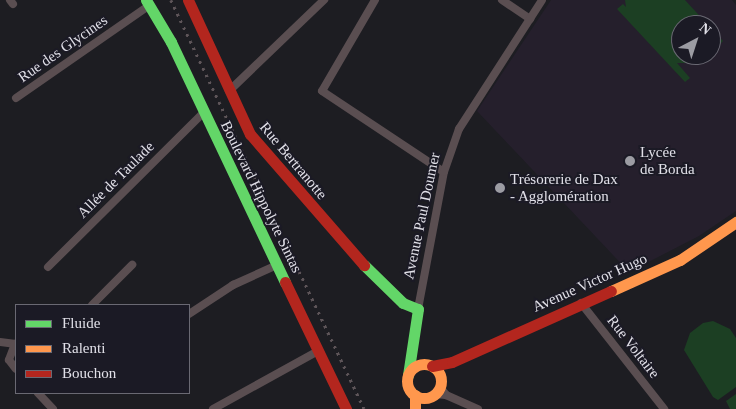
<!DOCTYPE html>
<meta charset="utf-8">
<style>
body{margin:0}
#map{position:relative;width:736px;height:409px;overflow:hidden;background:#1d1d22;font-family:"Times New Roman",serif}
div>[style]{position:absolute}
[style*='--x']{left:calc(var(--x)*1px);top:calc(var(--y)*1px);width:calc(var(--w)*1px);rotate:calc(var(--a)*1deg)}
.education>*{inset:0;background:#251f2c}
.green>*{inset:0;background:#1c3f23}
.street>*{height:8px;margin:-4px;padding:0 4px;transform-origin:4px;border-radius:4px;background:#5a4e51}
.fast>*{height:11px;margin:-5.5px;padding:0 5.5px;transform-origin:5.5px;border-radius:5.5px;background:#63d668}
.slow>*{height:11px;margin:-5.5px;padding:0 5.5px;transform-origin:5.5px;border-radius:5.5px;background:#ff974d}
.slow>.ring{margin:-5.5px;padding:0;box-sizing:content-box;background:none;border:11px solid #ff974d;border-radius:50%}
.jam>*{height:11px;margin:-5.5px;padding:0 5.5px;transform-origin:5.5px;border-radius:5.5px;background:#b3261e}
.rail>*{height:2.5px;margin-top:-1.25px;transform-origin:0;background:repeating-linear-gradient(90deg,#5e5559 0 2.5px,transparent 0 7.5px)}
.dots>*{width:14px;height:14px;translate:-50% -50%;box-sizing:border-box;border:2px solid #1b1a25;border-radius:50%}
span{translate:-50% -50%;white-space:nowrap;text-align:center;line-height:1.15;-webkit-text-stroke:4px #1b1a25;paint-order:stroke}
.street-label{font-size:15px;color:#e1e0e8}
.poi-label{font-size:15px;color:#e1e0e8}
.left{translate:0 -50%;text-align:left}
.legend{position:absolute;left:15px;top:304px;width:175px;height:90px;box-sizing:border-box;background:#1b1a25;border:1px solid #6a6973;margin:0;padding:6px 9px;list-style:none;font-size:15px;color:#e1e0e8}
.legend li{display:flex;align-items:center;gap:10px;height:25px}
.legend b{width:25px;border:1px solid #6a6973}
.north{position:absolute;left:671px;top:15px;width:50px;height:50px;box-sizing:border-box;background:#1b1a25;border:1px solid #6a6973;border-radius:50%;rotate:40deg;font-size:14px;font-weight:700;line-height:20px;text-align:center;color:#e1e0e8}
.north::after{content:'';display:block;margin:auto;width:18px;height:22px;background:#9c9ca3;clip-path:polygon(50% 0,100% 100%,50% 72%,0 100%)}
</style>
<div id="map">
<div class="education">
<i style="clip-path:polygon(evenodd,551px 0,732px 0,736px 5px,736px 211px,699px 236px,629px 272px,477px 111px,551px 0,681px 25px,711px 25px,711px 55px,681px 55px,681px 25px)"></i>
</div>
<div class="green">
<i style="clip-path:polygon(625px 0,685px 0,708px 25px,681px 25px,681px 55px,704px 55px,692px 63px,677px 63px,690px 78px,685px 82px,617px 9px,623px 4px,626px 7px)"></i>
<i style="clip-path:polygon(711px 28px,723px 41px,718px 46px,711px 38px)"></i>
<i style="clip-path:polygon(713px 321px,730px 329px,736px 338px,736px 387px,718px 400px,713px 397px,684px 350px,690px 333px,703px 323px)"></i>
<i style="clip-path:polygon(736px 394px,736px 409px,730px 409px,726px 401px)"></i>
</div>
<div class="street">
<i style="--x:10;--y:0;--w:5;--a:53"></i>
<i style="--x:375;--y:0;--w:105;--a:120.2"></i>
<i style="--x:322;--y:91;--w:146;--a:33.6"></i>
<i style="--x:502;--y:0;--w:34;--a:34"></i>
<i style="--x:229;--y:91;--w:132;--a:-43.8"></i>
<i style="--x:16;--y:98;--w:163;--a:-34.8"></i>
<i style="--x:48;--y:267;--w:220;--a:-44.8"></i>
<i style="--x:581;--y:303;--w:135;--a:51.9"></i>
<i style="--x:92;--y:305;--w:57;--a:-45"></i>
<i style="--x:418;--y:309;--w:139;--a:-79.3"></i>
<i style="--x:444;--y:172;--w:46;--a:-70.8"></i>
<i style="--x:459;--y:129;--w:153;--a:-57.2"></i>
<i style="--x:189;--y:314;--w:53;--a:-33.4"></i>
<i style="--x:233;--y:285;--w:48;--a:-24.4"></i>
<i style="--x:0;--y:342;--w:16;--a:7"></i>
<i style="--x:15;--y:344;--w:17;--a:111"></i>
<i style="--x:9;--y:360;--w:11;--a:52"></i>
<i style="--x:440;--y:387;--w:10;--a:53"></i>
<i style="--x:38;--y:393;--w:22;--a:47"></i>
<i style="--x:434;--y:394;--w:12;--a:5"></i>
<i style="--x:446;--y:395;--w:35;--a:24"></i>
<i style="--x:213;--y:409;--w:120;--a:-28.9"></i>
</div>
<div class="fast">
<i style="--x:146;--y:0;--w:49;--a:59.2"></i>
<i style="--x:171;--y:42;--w:266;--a:64.6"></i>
<i style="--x:364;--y:265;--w:54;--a:44.3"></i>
<i style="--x:403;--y:303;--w:16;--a:22"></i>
<i style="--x:418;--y:309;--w:67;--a:98.6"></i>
</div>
<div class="slow">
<i style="--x:611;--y:291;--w:76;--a:-24.2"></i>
<i style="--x:680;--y:260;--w:68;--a:-34.2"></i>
<i class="ring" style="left:407px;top:364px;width:23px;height:23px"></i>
<i style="--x:415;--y:395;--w:14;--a:90"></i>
</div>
<div class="jam">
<i style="--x:188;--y:0;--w:148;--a:65.2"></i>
<i style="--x:250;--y:134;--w:174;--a:49"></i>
<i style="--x:285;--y:282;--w:141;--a:64.3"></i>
<i style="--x:432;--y:366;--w:20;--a:-11"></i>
<i style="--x:452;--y:362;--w:174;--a:-24.1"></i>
</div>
<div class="rail">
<i style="--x:171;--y:0;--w:452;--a:64.7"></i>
</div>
<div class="dots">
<i style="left:630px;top:161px;background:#9c9ca3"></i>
<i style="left:500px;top:188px;background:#9c9ca3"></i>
</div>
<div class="street-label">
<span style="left:63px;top:49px;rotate:-35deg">Rue des Glycines</span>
<span style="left:293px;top:161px;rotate:50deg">Rue Bertranotte</span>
<span style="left:116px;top:180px;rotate:-45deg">Allée de Taulade</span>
<span style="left:261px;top:197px;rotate:64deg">Boulevard Hippolyte Sintas</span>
<span style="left:422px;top:216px;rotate:-78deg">Avenue Paul Doumer</span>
<span style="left:590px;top:283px;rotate:-24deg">Avenue Victor Hugo</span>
<span style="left:633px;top:347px;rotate:52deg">Rue Voltaire</span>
</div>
<div class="poi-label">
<span class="left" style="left:640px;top:161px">Lycée<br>de Borda</span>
<span class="left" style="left:510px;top:188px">Trésorerie de Dax<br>- Agglomération</span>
</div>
<ul class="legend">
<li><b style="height:6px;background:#63d668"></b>Fluide</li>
<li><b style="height:6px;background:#ff974d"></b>Ralenti</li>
<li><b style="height:6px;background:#b3261e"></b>Bouchon</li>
</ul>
<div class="north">N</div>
</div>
